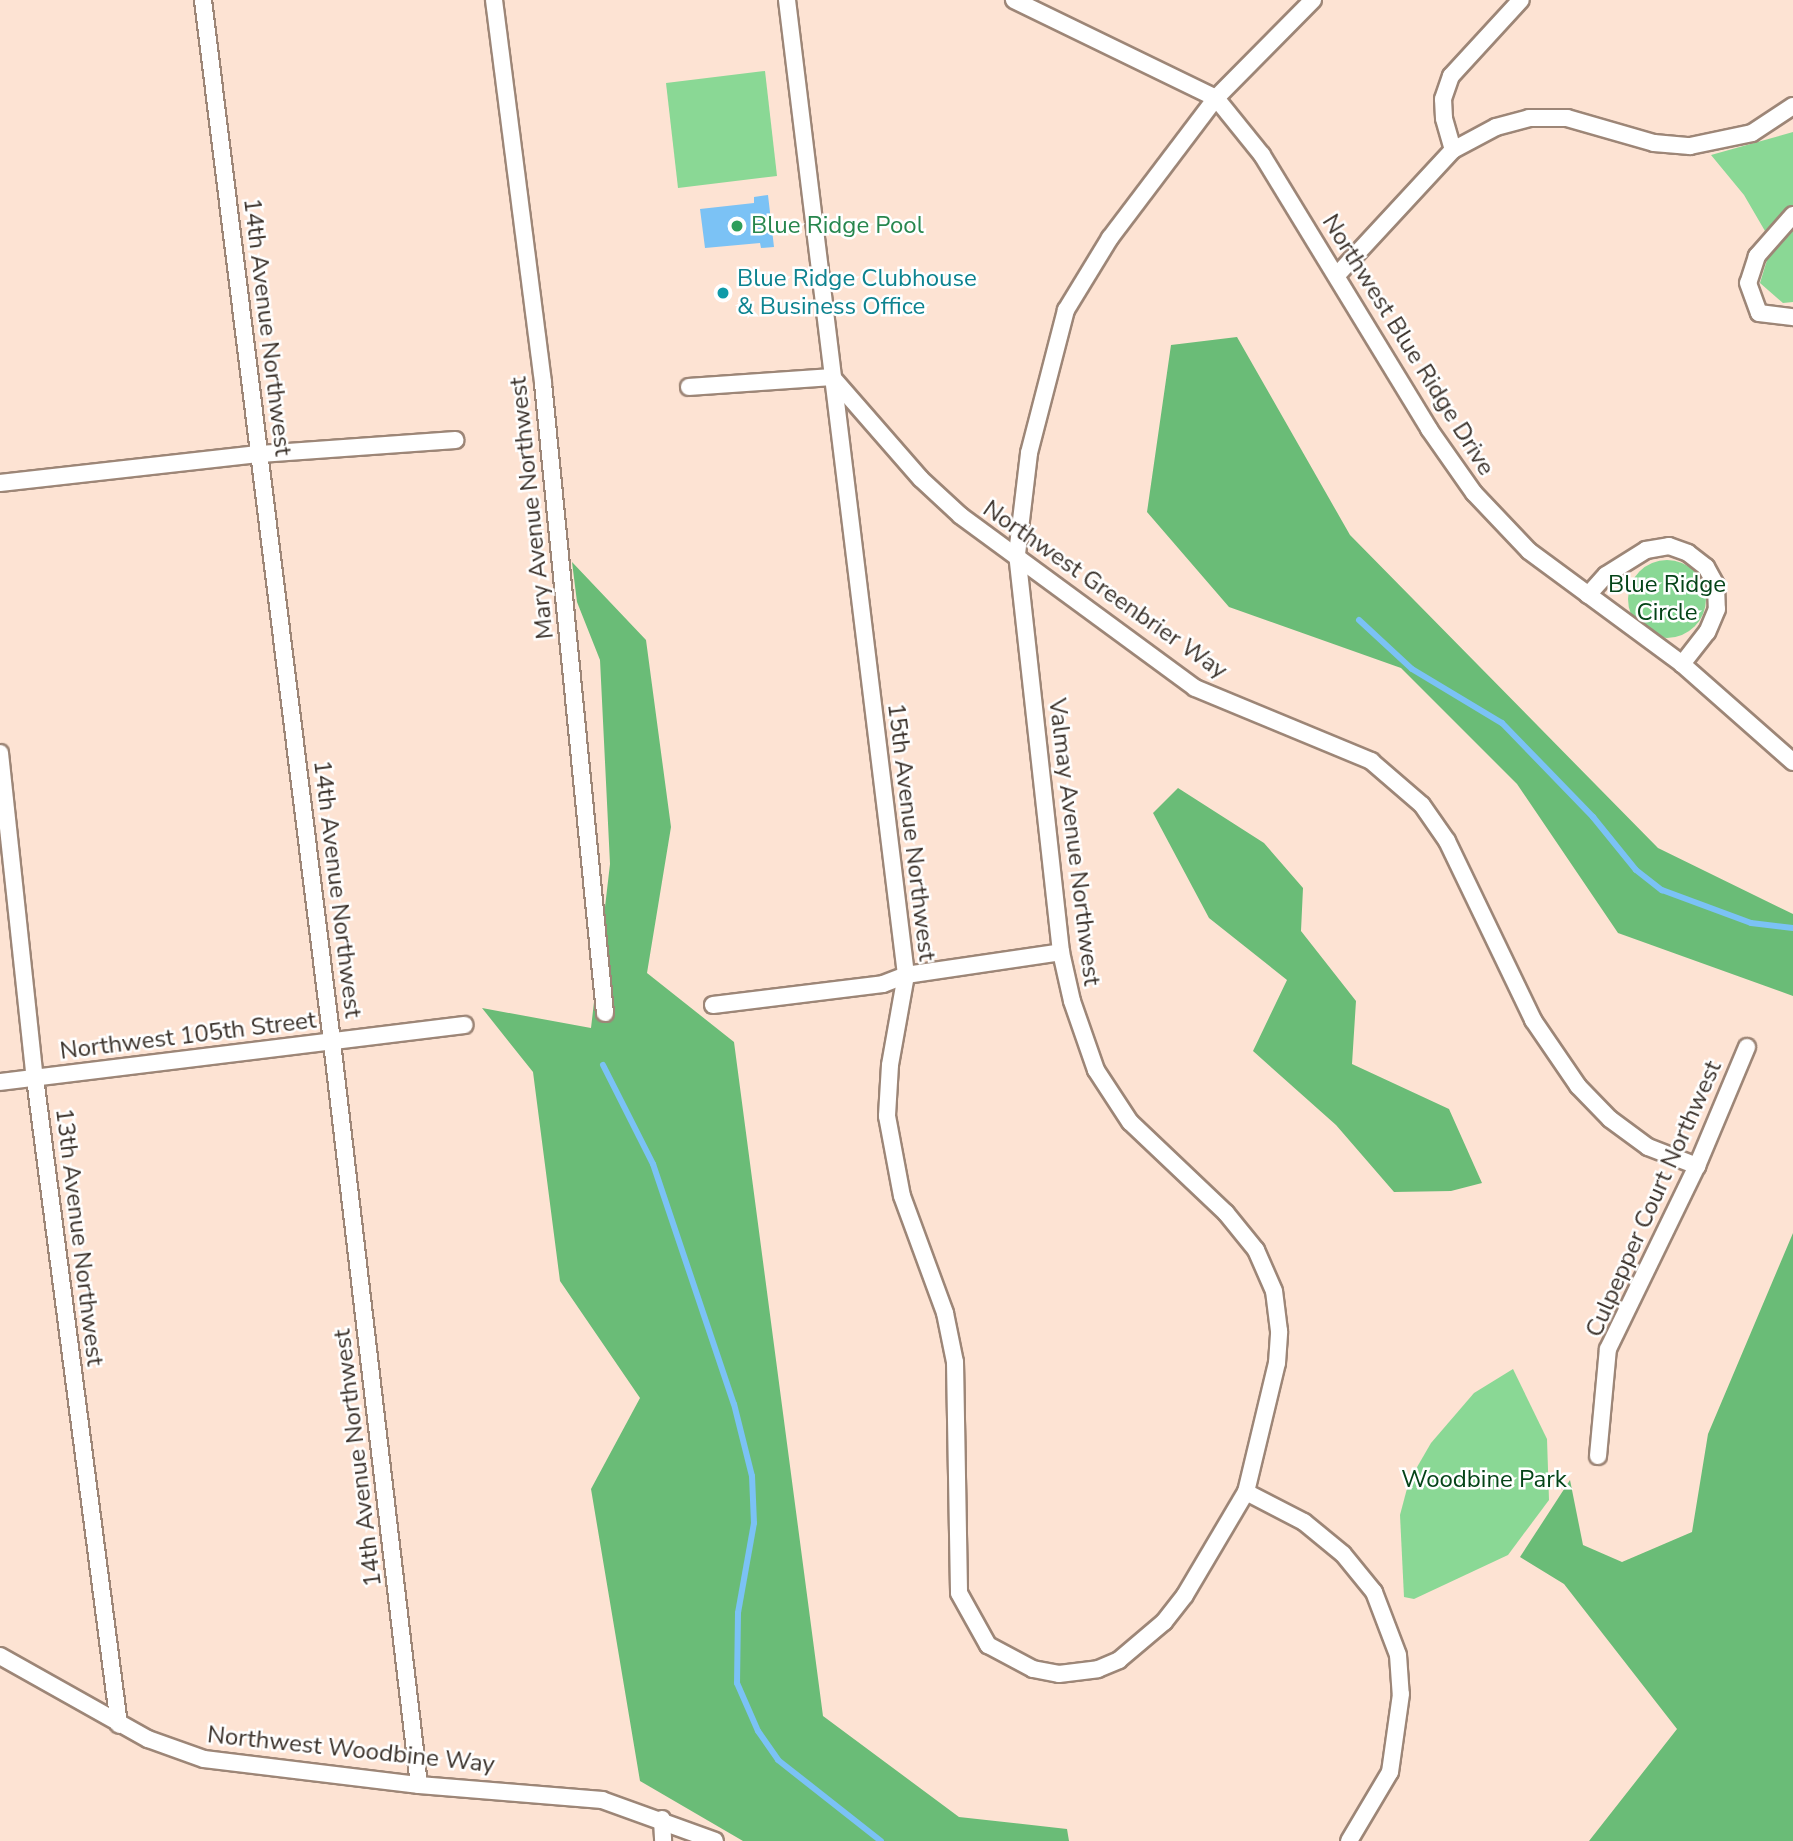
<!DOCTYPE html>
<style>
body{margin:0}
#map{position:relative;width:1793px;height:1841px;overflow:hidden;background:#fde3d3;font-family:"Nunito Sans",sans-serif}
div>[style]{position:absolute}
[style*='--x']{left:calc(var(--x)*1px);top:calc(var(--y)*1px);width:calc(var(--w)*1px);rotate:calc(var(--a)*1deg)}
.green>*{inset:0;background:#8ad895}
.round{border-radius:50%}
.forest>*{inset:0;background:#6abc77}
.water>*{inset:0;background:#7bc2f5}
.stream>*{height:6px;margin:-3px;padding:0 3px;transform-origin:3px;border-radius:3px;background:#7bc2f5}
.roads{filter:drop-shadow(2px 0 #9d8677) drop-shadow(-2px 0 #9d8677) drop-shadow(0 2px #9d8677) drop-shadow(0 -2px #9d8677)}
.minor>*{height:16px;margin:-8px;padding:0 8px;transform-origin:8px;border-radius:8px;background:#fff}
.dots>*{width:19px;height:19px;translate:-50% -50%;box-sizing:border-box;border:4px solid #fff;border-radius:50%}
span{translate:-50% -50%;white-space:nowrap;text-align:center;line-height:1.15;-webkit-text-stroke:5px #fff;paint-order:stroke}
.leisure-label{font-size:24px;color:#27864d}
.left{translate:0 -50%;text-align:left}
.culture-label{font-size:24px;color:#0d838f}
.street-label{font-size:24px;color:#3a312a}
.park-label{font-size:24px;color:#054418}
</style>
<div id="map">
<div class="green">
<i style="clip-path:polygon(765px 71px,777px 176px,678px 188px,666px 83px)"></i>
<i style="clip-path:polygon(1793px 132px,1793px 302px,1783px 303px,1760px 283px,1767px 260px,1765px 231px,1744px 195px,1711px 155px)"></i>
<i class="round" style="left:1628px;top:560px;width:78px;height:78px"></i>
<i style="clip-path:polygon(1513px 1369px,1547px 1439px,1549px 1500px,1508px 1555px,1414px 1599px,1404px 1597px,1400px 1515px,1409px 1481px,1431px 1443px,1474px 1393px)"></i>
</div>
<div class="forest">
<i style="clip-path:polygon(1237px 337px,1350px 535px,1658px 848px,1793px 914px,1793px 996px,1618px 933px,1517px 784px,1401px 668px,1229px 607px,1147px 512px,1171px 345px)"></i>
<i style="clip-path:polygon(572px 562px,646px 640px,671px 827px,647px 973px,734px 1042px,823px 1716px,959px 1817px,1067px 1829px,1069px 1841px,743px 1841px,640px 1781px,591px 1489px,640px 1398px,560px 1281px,533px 1072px,482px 1008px,591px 1028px,610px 864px,600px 660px,577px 602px)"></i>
<i style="clip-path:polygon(1178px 788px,1264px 843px,1303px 888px,1301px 931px,1356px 1001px,1352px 1064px,1449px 1109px,1482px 1183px,1451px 1191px,1394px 1192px,1336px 1125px,1253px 1051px,1287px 980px,1209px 918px,1153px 813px)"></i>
<i style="clip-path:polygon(1793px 1233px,1793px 1841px,1589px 1841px,1677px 1729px,1564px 1584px,1520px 1557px,1570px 1480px,1583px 1545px,1622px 1562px,1692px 1532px,1708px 1434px)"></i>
</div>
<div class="water">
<i style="clip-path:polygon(768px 195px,774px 247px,761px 248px,760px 243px,705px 248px,700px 209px,754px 203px,754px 197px)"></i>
</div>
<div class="stream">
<i style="--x:1359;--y:620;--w:72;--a:42.8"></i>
<i style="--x:1412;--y:669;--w:105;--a:31"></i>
<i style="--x:1502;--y:723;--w:131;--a:45.9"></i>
<i style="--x:1593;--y:817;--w:68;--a:50.9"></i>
<i style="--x:1636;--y:870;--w:33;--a:38"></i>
<i style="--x:1662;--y:890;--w:95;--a:20.3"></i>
<i style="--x:1751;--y:923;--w:42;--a:6.8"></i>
<i style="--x:603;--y:1065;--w:111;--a:63.2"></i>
<i style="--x:653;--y:1164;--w:253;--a:71.4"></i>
<i style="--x:734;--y:1404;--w:74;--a:76"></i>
<i style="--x:752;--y:1476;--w:47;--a:87.6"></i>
<i style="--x:754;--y:1523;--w:91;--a:100.1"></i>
<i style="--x:738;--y:1613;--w:70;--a:90.8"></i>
<i style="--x:737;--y:1683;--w:52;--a:66.4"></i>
<i style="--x:758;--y:1731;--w:35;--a:55"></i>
<i style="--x:778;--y:1760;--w:131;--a:38.2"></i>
</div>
<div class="roads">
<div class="minor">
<i style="--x:203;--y:0;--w:1050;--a:82.94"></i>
<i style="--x:332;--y:1042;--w:748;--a:83.32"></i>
<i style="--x:494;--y:0;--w:386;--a:82.7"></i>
<i style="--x:543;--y:383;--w:633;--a:84.38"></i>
<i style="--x:787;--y:0;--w:982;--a:83.04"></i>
<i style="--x:906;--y:975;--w:91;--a:100.1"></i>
<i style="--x:890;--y:1065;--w:51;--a:93.4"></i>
<i style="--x:887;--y:1116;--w:81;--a:79.4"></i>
<i style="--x:902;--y:1196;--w:125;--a:69.8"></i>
<i style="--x:945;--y:1313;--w:50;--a:78.5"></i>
<i style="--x:955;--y:1362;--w:231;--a:89"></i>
<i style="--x:959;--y:1593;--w:60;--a:60.9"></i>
<i style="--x:988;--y:1645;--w:51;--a:28.1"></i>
<i style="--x:1033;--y:1669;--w:26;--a:11"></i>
<i style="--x:1059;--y:1674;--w:39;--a:-7"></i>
<i style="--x:1098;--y:1669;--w:23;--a:-23"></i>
<i style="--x:1119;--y:1660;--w:59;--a:-40.2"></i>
<i style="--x:1164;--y:1622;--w:34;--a:-52"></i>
<i style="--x:1185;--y:1595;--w:120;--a:-59.4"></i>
<i style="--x:1246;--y:1492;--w:133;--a:-76.5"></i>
<i style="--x:1277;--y:1363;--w:32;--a:-86"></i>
<i style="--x:1279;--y:1331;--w:40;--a:-97.1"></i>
<i style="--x:1274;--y:1291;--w:45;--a:-113.7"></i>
<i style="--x:1256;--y:1250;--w:48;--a:-129"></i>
<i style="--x:1226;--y:1213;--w:132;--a:-136.5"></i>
<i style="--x:1130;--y:1122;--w:62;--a:-123.2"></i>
<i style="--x:1096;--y:1070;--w:73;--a:-109.2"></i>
<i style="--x:1072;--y:1001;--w:50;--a:-102.7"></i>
<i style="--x:1061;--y:952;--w:400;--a:-96.3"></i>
<i style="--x:1017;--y:554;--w:102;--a:-83.2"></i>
<i style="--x:1029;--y:453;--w:148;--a:-75.5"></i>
<i style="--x:1066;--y:310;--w:84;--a:-58.6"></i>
<i style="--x:1110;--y:238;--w:176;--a:-52.9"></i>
<i style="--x:1216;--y:98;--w:138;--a:-45.3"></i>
<i style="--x:1014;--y:0;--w:225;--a:25.9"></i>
<i style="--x:1216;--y:98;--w:73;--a:51.1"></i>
<i style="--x:1262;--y:155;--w:321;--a:58.6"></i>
<i style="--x:1429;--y:429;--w:78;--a:54.9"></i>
<i style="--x:1474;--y:493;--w:80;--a:46.5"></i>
<i style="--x:1529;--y:551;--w:190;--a:36.4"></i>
<i style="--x:1682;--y:664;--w:148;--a:41.4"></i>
<i style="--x:1453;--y:150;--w:33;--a:-106"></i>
<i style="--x:1444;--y:118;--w:19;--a:-93"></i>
<i style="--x:1443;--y:99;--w:24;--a:-71"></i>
<i style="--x:1451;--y:76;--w:103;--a:-47.4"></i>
<i style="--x:1793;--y:215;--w:55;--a:131.3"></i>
<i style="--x:1757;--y:256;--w:28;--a:108"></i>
<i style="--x:1748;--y:283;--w:32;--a:70"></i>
<i style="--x:1759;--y:313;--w:34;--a:7"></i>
<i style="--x:1338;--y:274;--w:169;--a:-47.2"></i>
<i style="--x:1453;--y:150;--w:49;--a:-28.1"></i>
<i style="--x:1496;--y:127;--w:34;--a:-15"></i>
<i style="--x:1529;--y:118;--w:38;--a:0"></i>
<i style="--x:1567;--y:118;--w:91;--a:16"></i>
<i style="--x:1654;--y:143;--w:36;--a:5"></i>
<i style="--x:1690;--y:146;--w:63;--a:-11.8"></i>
<i style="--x:1752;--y:133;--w:49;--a:-33.4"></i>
<i style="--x:689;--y:387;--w:143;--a:-4"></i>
<i style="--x:832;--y:377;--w:135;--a:48.9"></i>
<i style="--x:921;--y:479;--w:54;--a:42.8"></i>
<i style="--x:961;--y:516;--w:290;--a:36.3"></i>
<i style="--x:1195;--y:688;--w:191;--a:22.5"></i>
<i style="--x:1371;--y:761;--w:67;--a:40.8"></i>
<i style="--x:1422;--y:805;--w:44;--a:55.2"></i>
<i style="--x:1447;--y:841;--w:199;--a:64.3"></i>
<i style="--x:1533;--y:1020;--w:80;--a:55.7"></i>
<i style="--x:1578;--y:1086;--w:46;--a:45.9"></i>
<i style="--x:1610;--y:1119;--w:47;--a:36.4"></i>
<i style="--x:1648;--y:1147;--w:53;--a:21.2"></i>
<i style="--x:0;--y:483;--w:262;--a:-6.4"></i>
<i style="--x:260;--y:454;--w:196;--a:-4.1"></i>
<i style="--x:1588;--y:595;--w:27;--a:-48"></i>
<i style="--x:1606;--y:575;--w:47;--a:-32"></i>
<i style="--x:1646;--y:550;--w:23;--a:-10"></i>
<i style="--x:1669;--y:546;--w:20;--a:20"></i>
<i style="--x:1688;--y:553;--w:23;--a:38"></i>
<i style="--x:1706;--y:567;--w:21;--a:61"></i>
<i style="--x:1716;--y:585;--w:24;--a:88"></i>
<i style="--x:1717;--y:609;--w:25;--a:113"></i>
<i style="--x:1707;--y:632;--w:41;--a:128"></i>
<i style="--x:0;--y:753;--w:327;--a:83.9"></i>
<i style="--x:35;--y:1078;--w:652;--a:82.6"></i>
<i style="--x:713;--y:1005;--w:171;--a:-7"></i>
<i style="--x:883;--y:984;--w:25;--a:-21"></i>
<i style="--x:906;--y:975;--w:157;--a:-8.4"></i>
<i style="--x:0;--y:1082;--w:468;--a:-7"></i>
<i style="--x:1598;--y:1456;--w:107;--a:-84.7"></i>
<i style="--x:1608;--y:1349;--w:203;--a:-64.1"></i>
<i style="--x:1697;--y:1166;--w:129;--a:-67.2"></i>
<i style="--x:1246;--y:1492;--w:65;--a:27.3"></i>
<i style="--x:1304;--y:1522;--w:50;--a:39.4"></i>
<i style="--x:1343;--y:1554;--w:49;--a:50.8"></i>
<i style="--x:1374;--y:1592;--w:67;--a:69.1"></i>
<i style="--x:1398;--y:1655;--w:39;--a:86"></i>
<i style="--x:1401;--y:1694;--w:79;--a:98"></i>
<i style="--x:1390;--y:1772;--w:80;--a:120.7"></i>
<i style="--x:0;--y:1656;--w:170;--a:29.3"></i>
<i style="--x:148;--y:1739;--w:59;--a:19.7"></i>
<i style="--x:204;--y:1759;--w:217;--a:6.9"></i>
<i style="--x:419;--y:1785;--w:184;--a:4.7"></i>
<i style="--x:602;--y:1800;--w:120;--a:19.9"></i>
<i style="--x:662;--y:1819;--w:22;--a:87"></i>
</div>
</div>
<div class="dots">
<i style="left:737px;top:226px;background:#2e9e5b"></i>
<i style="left:723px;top:293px;background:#0f9aa8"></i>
</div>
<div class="leisure-label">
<span class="left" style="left:751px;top:226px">Blue Ridge Pool</span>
</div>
<div class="culture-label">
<span class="left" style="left:737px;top:293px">Blue Ridge Clubhouse<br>&amp; Business Office</span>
</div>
<div class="street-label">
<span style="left:267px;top:327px;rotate:83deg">14th Avenue Northwest</span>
<span style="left:1408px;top:345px;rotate:58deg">Northwest Blue Ridge Drive</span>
<span style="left:532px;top:508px;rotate:-96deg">Mary Avenue Northwest</span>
<span style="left:1105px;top:590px;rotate:35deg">Northwest Greenbrier Way</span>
<span style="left:911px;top:832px;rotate:83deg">15th Avenue Northwest</span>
<span style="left:1074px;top:842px;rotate:83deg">Valmay Avenue Northwest</span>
<span style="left:337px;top:889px;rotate:83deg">14th Avenue Northwest</span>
<span style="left:188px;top:1036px;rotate:-7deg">Northwest 105th Street</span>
<span style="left:1654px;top:1199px;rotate:-66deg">Culpepper Court Northwest</span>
<span style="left:79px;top:1237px;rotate:83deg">13th Avenue Northwest</span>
<span style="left:358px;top:1458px;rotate:-97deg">14th Avenue Northwest</span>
<span style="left:351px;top:1750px;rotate:6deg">Northwest Woodbine Way</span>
</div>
<div class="park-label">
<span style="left:1667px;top:599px">Blue Ridge<br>Circle</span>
<span style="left:1484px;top:1480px">Woodbine Park</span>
</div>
</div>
